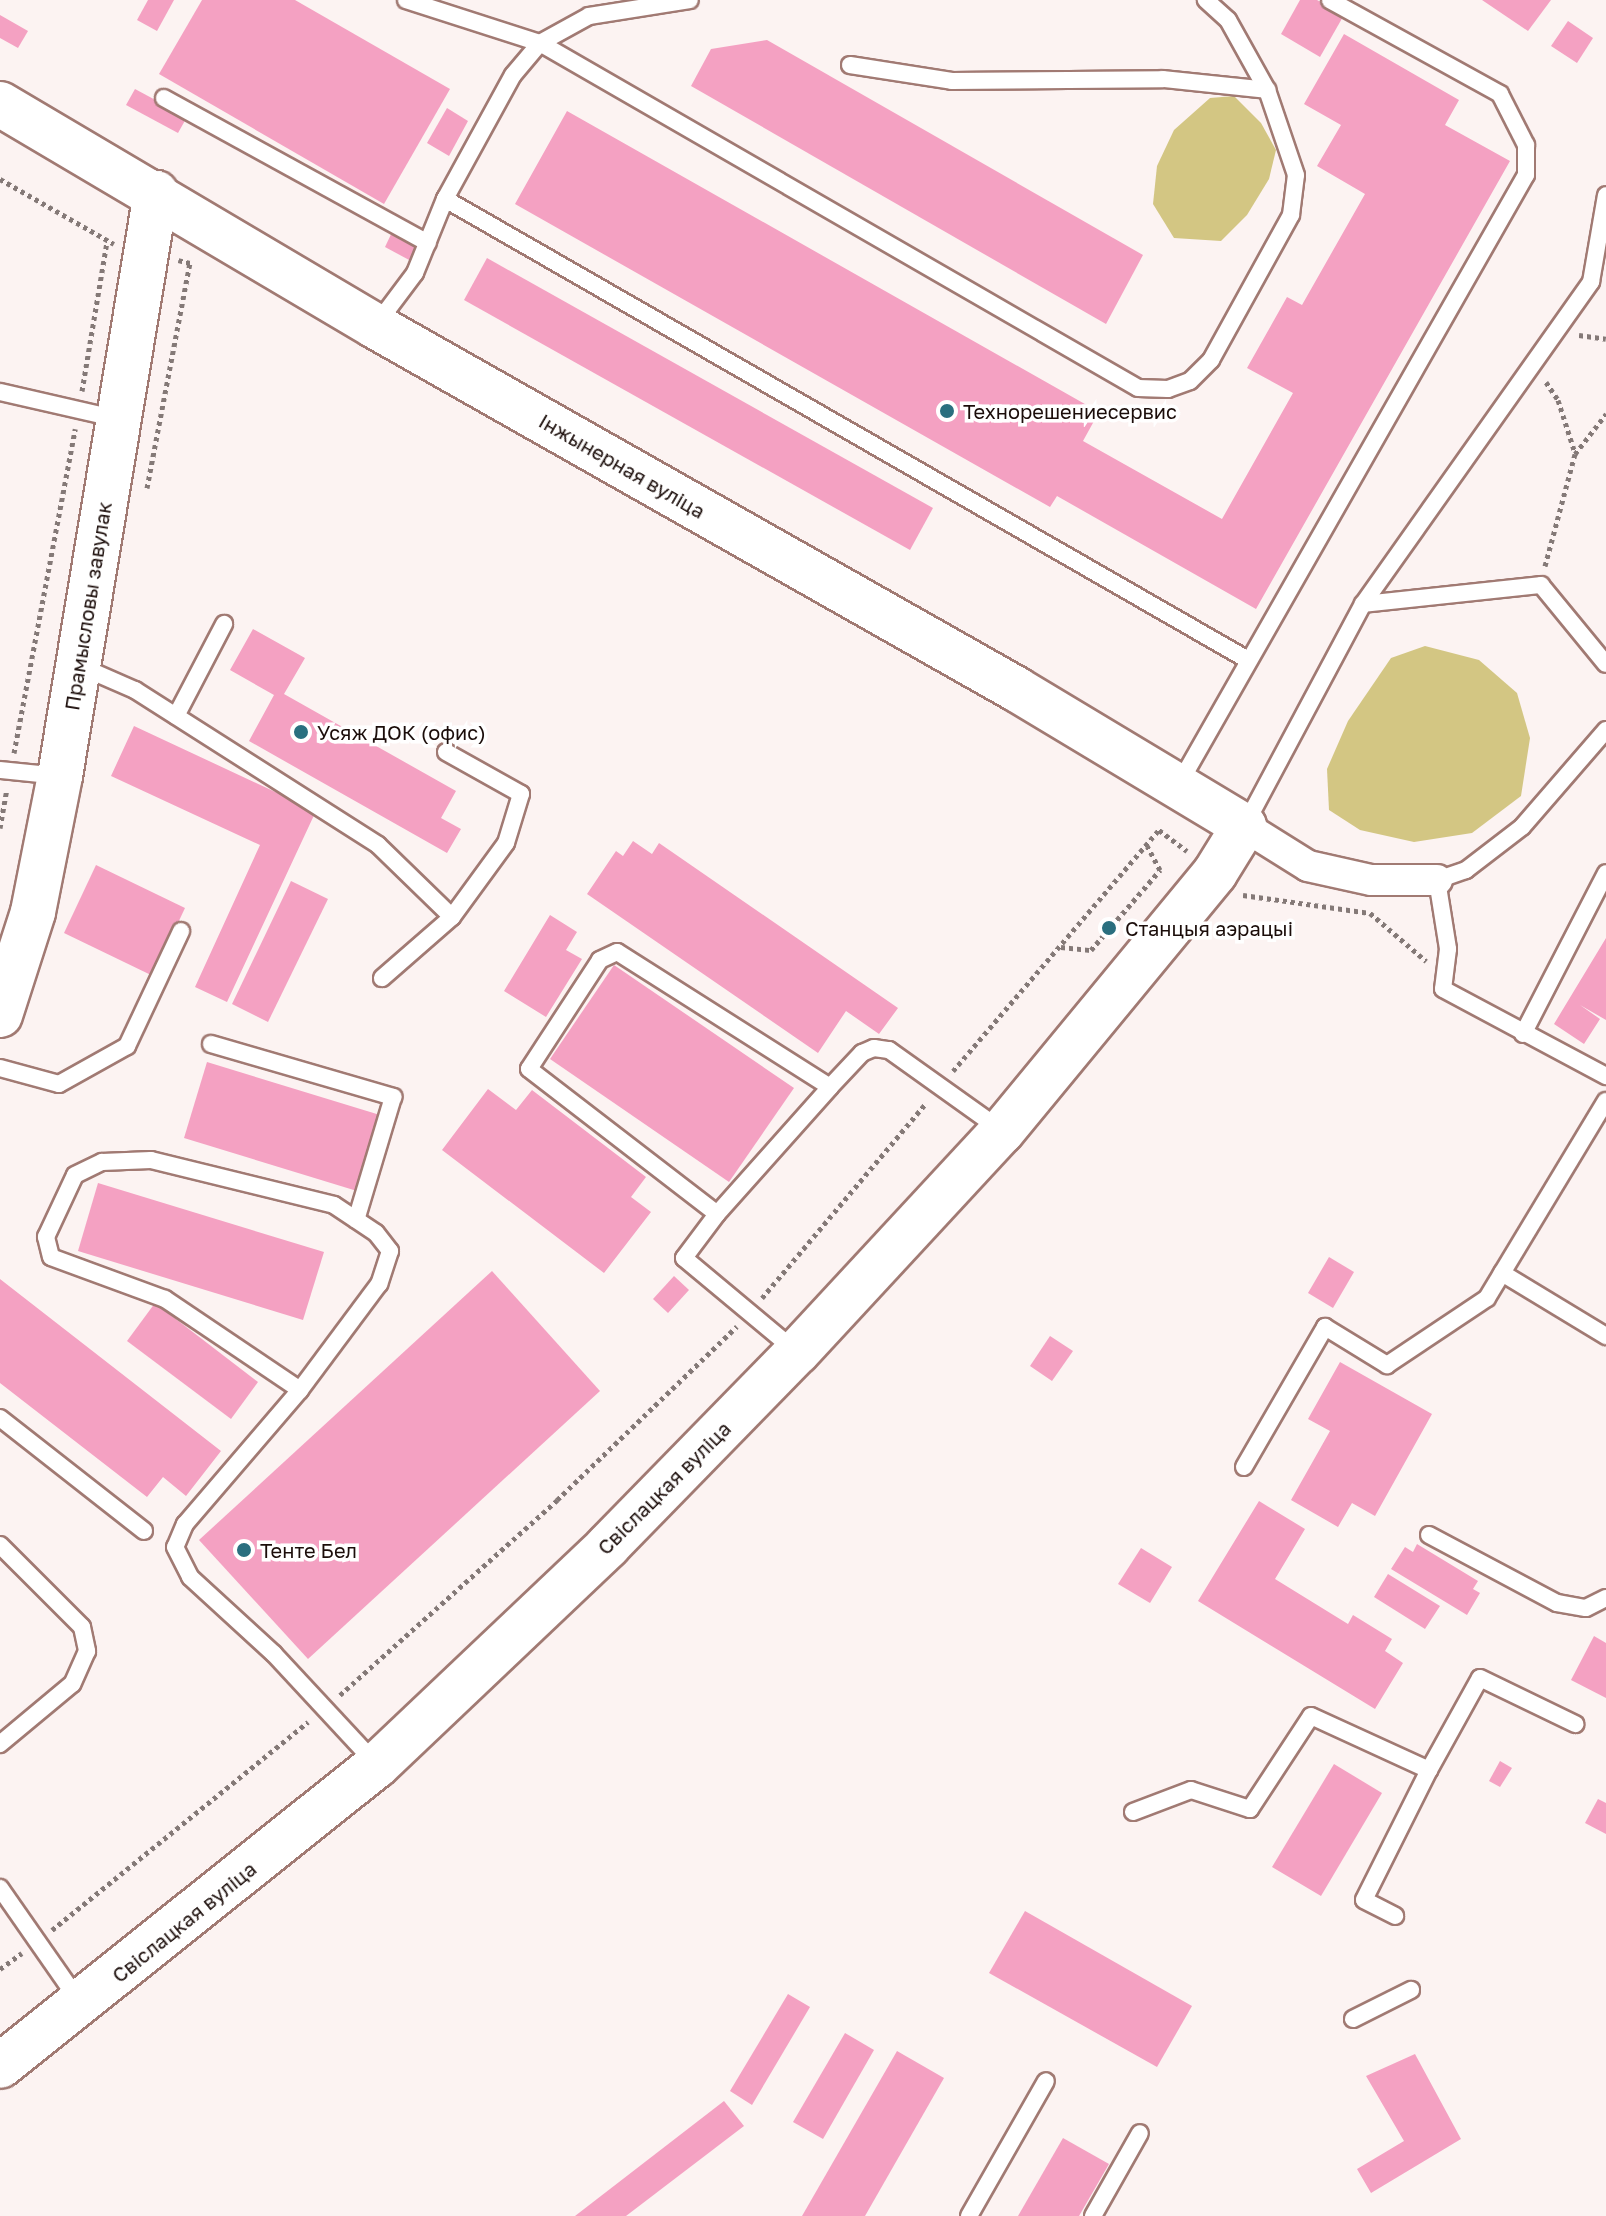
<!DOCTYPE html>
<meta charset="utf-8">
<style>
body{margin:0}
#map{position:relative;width:1606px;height:2216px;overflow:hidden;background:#fcf3f2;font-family:"Golos Text",sans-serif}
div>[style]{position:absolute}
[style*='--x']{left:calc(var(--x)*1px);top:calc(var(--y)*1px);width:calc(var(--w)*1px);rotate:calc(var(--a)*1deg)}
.green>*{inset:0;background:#d3c683}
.building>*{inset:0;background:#f4a1c2}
.path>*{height:5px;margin-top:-2.5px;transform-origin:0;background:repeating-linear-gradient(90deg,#847977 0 4px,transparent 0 8px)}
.roads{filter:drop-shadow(2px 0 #a17a73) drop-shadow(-2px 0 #a17a73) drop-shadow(0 2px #a17a73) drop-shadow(0 -2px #a17a73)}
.lane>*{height:16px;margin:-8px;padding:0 8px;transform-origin:8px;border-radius:8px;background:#fff}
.street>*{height:30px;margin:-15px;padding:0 15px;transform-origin:15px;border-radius:15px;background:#fff}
.secondary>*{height:44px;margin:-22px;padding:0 22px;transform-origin:22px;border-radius:22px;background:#fff}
.dots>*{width:22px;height:22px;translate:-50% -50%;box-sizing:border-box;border:4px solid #fff;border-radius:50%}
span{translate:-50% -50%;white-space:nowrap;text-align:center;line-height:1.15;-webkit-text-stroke:7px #fff;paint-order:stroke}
.poi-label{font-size:20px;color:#1b0d0a}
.left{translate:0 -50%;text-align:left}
.street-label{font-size:20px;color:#1b0d0a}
</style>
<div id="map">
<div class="green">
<i style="clip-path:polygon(1234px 96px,1261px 123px,1276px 150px,1269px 179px,1247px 215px,1221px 241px,1174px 238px,1153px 204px,1157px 166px,1174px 130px,1210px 98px)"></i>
<i style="clip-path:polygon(1425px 646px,1479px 660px,1517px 693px,1530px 738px,1521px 796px,1472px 833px,1414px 842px,1360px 830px,1329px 810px,1327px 769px,1348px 721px,1391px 658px)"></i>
</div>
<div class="building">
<i style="clip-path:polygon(148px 0,174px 0,157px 31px,137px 20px)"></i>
<i style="clip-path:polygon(202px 0,295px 0,450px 89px,384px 204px,159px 74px)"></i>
<i style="clip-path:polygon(1300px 0,1317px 0,1344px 15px,1320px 57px,1281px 34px)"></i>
<i style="clip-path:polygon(1482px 0,1551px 0,1528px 31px)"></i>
<i style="clip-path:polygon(0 15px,28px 31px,18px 48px,0 38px)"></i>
<i style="clip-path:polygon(1568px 21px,1593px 38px,1577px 63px,1551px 46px)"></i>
<i style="clip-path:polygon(1344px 34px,1459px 100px,1445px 125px,1510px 161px,1256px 609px,1057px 496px,1050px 507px,515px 204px,567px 111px,1099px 412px,1083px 441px,1222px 519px,1293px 393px,1247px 368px,1287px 297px,1302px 305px,1365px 194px,1317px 166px,1341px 125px,1304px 104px)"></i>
<i style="clip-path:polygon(767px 40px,1143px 255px,1106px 324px,691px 86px,711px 49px)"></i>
<i style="clip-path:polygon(135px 89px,187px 117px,178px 133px,126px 105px)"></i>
<i style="clip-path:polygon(447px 108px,468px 121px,449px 156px,427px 143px)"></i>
<i style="clip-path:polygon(394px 228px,421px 242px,411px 261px,385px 247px)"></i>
<i style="clip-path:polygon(487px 258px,933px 508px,910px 550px,464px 300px)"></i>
<i style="clip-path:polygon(253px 629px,305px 658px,284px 694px,456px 791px,441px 818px,461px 829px,447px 853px,249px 741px,274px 695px,230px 670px)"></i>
<i style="clip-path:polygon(134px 726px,316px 811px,227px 1002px,195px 987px,260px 845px,111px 776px)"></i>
<i style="clip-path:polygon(633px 841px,652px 854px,659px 843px,898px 1008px,879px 1034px,846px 1011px,818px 1053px,587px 894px,616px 851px,623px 856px)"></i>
<i style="clip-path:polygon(96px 865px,185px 908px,153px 976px,64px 933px)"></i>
<i style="clip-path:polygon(291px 881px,328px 899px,268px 1022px,232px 1004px)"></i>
<i style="clip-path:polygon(550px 915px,577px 932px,566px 950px,582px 959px,546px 1017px,504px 991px)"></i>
<i style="clip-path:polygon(1606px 938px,1606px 1020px,1580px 1005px,1600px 1019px,1584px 1044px,1554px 1024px)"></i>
<i style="clip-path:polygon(614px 965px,794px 1088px,729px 1182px,550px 1059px)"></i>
<i style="clip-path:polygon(207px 1062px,380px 1115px,357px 1191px,184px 1138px)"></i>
<i style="clip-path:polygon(488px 1089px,516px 1110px,532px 1090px,646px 1177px,631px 1197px,651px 1212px,604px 1273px,442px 1150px)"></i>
<i style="clip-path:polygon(98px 1183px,324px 1252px,303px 1320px,78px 1251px)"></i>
<i style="clip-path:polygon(1329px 1257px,1354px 1272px,1333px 1308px,1308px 1293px)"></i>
<i style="clip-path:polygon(492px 1271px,600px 1391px,308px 1659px,199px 1540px)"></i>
<i style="clip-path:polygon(674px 1276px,689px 1290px,668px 1313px,653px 1299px)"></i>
<i style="clip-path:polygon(0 1279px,221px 1451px,186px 1496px,163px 1477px,147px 1497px,0 1383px)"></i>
<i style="clip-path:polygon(155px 1303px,258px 1382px,231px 1419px,127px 1341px)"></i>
<i style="clip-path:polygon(1050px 1336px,1073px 1351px,1052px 1381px,1030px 1366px)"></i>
<i style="clip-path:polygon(1340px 1362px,1432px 1414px,1375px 1516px,1352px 1503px,1338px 1527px,1291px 1500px,1330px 1431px,1308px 1419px)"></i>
<i style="clip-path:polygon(1259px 1501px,1305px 1529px,1275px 1579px,1348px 1624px,1353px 1615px,1392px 1639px,1385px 1651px,1403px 1663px,1375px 1709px,1198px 1601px)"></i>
<i style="clip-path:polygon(1417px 1544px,1478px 1581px,1473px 1589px,1480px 1593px,1467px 1615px,1391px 1569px,1405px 1547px,1413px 1552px)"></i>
<i style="clip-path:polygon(1141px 1548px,1172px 1567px,1150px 1603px,1118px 1584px)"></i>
<i style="clip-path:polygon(1388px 1574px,1440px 1606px,1425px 1629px,1374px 1597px)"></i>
<i style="clip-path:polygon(1594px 1636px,1606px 1643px,1606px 1698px,1571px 1680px)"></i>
<i style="clip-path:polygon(1500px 1761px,1512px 1768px,1500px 1787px,1489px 1781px)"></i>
<i style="clip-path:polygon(1334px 1764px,1382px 1793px,1321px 1896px,1272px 1867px)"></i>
<i style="clip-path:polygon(1598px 1799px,1606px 1803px,1606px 1834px,1585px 1823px)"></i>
<i style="clip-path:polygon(1025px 1911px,1192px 2006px,1157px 2067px,989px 1973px)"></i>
<i style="clip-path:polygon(788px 1994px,810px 2007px,752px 2105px,730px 2091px)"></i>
<i style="clip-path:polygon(845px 2033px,874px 2050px,823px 2139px,793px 2122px)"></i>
<i style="clip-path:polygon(897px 2051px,944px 2078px,865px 2216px,802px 2216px)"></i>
<i style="clip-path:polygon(1415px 2054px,1461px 2139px,1371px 2193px,1357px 2169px,1404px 2141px,1366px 2076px)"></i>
<i style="clip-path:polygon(724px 2101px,744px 2126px,626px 2216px,575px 2216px)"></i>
<i style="clip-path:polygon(1063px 2138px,1109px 2164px,1079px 2216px,1018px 2216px)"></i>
</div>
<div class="path">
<i style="--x:0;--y:179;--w:131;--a:29.7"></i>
<i style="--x:1579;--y:335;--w:27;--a:8"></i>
<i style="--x:1546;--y:382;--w:22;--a:56"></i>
<i style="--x:1558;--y:400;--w:56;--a:72.2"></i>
<i style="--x:82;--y:391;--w:151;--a:-80.5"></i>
<i style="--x:147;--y:488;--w:229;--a:-79.2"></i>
<i style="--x:190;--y:263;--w:12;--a:-166"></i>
<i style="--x:1545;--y:566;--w:116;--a:-75"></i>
<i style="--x:1575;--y:454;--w:51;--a:-52.2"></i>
<i style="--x:14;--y:753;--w:330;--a:-79.3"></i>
<i style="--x:0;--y:828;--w:39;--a:-80"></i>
<i style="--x:1243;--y:895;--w:128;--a:8.1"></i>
<i style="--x:1370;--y:913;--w:74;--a:40.6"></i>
<i style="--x:1061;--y:947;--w:30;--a:6"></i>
<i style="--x:1091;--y:950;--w:106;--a:-49.2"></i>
<i style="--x:1160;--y:870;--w:27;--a:-118"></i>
<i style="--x:953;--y:1071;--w:317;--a:-49.5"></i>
<i style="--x:1159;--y:830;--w:35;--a:37"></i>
<i style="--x:762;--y:1298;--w:255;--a:-49.9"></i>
<i style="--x:340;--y:1695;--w:292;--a:-41.9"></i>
<i style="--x:557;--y:1500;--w:250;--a:-44"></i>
<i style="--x:52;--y:1930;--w:330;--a:-39.1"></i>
<i style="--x:0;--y:1969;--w:27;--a:-36"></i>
</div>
<div class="roads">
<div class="lane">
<i style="--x:406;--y:0;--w:141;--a:17.8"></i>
<i style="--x:540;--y:43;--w:690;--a:29.98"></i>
<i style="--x:1138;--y:388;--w:30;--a:2"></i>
<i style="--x:1168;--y:389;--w:23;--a:-20"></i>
<i style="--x:1190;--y:381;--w:30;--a:-45"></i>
<i style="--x:1211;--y:360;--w:166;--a:-61.1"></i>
<i style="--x:1291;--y:215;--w:40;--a:-82.9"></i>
<i style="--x:1296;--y:175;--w:90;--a:-108.8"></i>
<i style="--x:1267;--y:90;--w:80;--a:-119.1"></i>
<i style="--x:1228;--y:20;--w:30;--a:-138"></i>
<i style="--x:850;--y:65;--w:103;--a:8.9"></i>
<i style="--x:952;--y:81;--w:211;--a:-0.5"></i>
<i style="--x:1163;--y:79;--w:105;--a:6"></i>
<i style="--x:164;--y:98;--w:301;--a:28.8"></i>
<i style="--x:445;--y:199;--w:926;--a:29.86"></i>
<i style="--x:376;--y:325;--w:65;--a:-53.1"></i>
<i style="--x:415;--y:273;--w:80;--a:-67.9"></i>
<i style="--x:445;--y:199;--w:141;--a:-61.3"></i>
<i style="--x:513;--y:75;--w:42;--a:-49.8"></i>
<i style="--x:540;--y:43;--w:56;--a:-28.9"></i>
<i style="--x:589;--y:16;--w:102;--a:-9"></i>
<i style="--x:0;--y:392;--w:121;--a:12.9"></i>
<i style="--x:1363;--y:604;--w:179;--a:-6.1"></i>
<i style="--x:1541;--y:585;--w:102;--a:50.6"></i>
<i style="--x:80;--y:666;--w:60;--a:23.6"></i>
<i style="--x:135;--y:690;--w:288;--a:32.5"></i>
<i style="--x:378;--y:845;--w:103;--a:44.2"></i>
<i style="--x:452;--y:917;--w:93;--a:138.9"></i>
<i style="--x:176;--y:716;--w:104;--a:-62.4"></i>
<i style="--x:1606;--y:730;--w:128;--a:130.9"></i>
<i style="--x:1522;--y:827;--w:71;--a:142.5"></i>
<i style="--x:1466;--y:870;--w:31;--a:161"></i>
<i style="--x:1437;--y:880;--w:70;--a:80.9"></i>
<i style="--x:1448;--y:949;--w:40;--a:97.1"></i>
<i style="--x:1443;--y:989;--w:185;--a:28.1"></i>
<i style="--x:446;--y:752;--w:86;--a:29.2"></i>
<i style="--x:521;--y:794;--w:51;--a:107"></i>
<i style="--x:506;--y:843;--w:92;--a:126.1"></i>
<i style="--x:0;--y:770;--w:59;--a:5.8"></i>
<i style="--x:1179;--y:784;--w:701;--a:-60.33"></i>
<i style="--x:1526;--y:175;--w:30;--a:-90"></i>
<i style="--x:1526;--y:145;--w:57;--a:-117"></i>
<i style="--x:1500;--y:94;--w:194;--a:-151.1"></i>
<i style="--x:1245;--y:825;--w:251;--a:-61.9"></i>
<i style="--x:1363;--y:604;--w:395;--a:-54.7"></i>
<i style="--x:1591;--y:282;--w:88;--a:-80.2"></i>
<i style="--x:1523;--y:1034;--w:181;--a:-62.7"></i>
<i style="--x:211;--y:1044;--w:190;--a:16.2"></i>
<i style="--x:393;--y:1097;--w:128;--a:106.7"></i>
<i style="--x:0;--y:1068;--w:61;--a:15.2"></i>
<i style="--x:59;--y:1084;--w:78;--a:-29.2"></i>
<i style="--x:127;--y:1046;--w:127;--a:-64.8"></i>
<i style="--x:830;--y:1087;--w:47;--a:-46.7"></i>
<i style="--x:862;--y:1053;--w:13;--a:-23"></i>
<i style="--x:874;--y:1048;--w:15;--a:8"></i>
<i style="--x:889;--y:1050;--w:138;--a:35.5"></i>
<i style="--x:717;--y:1214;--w:170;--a:-48.3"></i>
<i style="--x:830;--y:1087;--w:252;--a:-147.6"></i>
<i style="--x:617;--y:952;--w:19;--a:155"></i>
<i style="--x:600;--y:960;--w:130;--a:123.1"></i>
<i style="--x:529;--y:1069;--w:237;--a:37.6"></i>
<i style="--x:717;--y:1214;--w:55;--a:126.9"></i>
<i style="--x:684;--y:1258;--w:147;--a:39.8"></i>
<i style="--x:1502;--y:1273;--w:122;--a:31.2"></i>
<i style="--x:300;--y:1390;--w:163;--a:-146"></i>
<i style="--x:165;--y:1299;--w:121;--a:-159.8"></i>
<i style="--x:51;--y:1257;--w:21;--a:-104"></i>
<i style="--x:46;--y:1237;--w:68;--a:-64.9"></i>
<i style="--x:75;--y:1175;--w:30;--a:-26"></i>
<i style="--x:102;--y:1162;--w:49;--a:-2.3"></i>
<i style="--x:151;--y:1160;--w:188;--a:13.8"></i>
<i style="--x:334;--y:1205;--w:50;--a:33.7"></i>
<i style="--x:376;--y:1233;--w:23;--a:52"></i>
<i style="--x:390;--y:1251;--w:35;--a:108"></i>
<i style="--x:379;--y:1284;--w:132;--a:126.7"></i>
<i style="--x:300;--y:1390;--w:177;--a:130.6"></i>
<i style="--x:185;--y:1524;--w:25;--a:113"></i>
<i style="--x:175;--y:1547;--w:34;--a:63"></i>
<i style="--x:190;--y:1577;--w:114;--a:42.5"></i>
<i style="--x:274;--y:1654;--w:151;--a:47.1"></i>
<i style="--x:0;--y:1418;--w:183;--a:38.1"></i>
<i style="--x:1244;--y:1467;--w:162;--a:-59.9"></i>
<i style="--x:1325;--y:1327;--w:73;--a:31.5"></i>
<i style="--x:1387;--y:1365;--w:120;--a:-33.8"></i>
<i style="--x:1487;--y:1298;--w:230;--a:-58.9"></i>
<i style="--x:1429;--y:1535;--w:145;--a:28"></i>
<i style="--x:1557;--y:1603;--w:29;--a:10"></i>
<i style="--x:1586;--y:1608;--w:22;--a:-27"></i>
<i style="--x:0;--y:1545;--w:116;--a:45"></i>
<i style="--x:82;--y:1627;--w:25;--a:78"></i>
<i style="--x:87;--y:1651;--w:36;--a:114"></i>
<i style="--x:72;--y:1684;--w:94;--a:140.2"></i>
<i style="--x:1429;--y:1770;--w:105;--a:-61"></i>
<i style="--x:1480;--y:1678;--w:106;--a:25.8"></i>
<i style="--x:1133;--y:1812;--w:62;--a:-20.8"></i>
<i style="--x:1191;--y:1790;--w:62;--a:17.9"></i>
<i style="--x:1250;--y:1809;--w:111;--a:-56.7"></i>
<i style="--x:1311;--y:1716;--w:130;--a:24.6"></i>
<i style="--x:1429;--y:1770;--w:145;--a:116.6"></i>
<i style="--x:1364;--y:1900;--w:35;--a:27"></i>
<i style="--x:0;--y:1888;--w:136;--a:55.1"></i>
<i style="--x:1353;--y:2019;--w:65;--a:-26.6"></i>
<i style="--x:969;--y:2216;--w:155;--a:-60.3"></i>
<i style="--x:1093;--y:2216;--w:95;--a:-60.5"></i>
</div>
<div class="street">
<i style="--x:1244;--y:826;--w:75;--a:32"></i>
<i style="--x:1308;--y:866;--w:65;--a:12.5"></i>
<i style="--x:1371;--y:880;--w:66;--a:0"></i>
</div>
<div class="secondary">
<i style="--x:0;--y:104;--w:436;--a:30.6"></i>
<i style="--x:375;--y:326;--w:737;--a:29.52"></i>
<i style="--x:1016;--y:689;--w:266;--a:31"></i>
<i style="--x:1244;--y:826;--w:55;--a:121.7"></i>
<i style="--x:1215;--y:873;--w:335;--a:129.5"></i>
<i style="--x:1002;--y:1131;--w:301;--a:132.8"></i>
<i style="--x:797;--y:1352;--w:271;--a:134.3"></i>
<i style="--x:608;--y:1546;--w:318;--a:136.5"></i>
<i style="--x:377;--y:1765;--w:482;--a:141.4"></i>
<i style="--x:0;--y:1015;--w:108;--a:-72.2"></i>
<i style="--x:33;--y:912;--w:139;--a:-78.8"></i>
<i style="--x:60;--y:776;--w:591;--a:-80.65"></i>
</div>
</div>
<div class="dots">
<i style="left:947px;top:411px;background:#2a6f7f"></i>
<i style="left:301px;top:732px;background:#2a6f7f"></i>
<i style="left:1109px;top:928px;background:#2a6f7f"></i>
<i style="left:244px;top:1550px;background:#2a6f7f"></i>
</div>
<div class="poi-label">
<span class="left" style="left:963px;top:411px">Технорешениесервис</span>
<span class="left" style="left:317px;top:732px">Усяж ДОК (офис)</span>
<span class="left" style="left:1125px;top:928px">Станцыя аэрацыі</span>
<span class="left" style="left:260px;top:1550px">Тенте Бел</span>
</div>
<div class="street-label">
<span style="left:622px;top:466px;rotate:30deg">Інжынерная вуліца</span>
<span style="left:88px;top:606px;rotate:-81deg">Прамысловы завулак</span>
<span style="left:664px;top:1488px;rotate:-45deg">Свіслацкая вуліца</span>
<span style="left:184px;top:1922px;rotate:-39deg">Свіслацкая вуліца</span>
</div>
</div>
